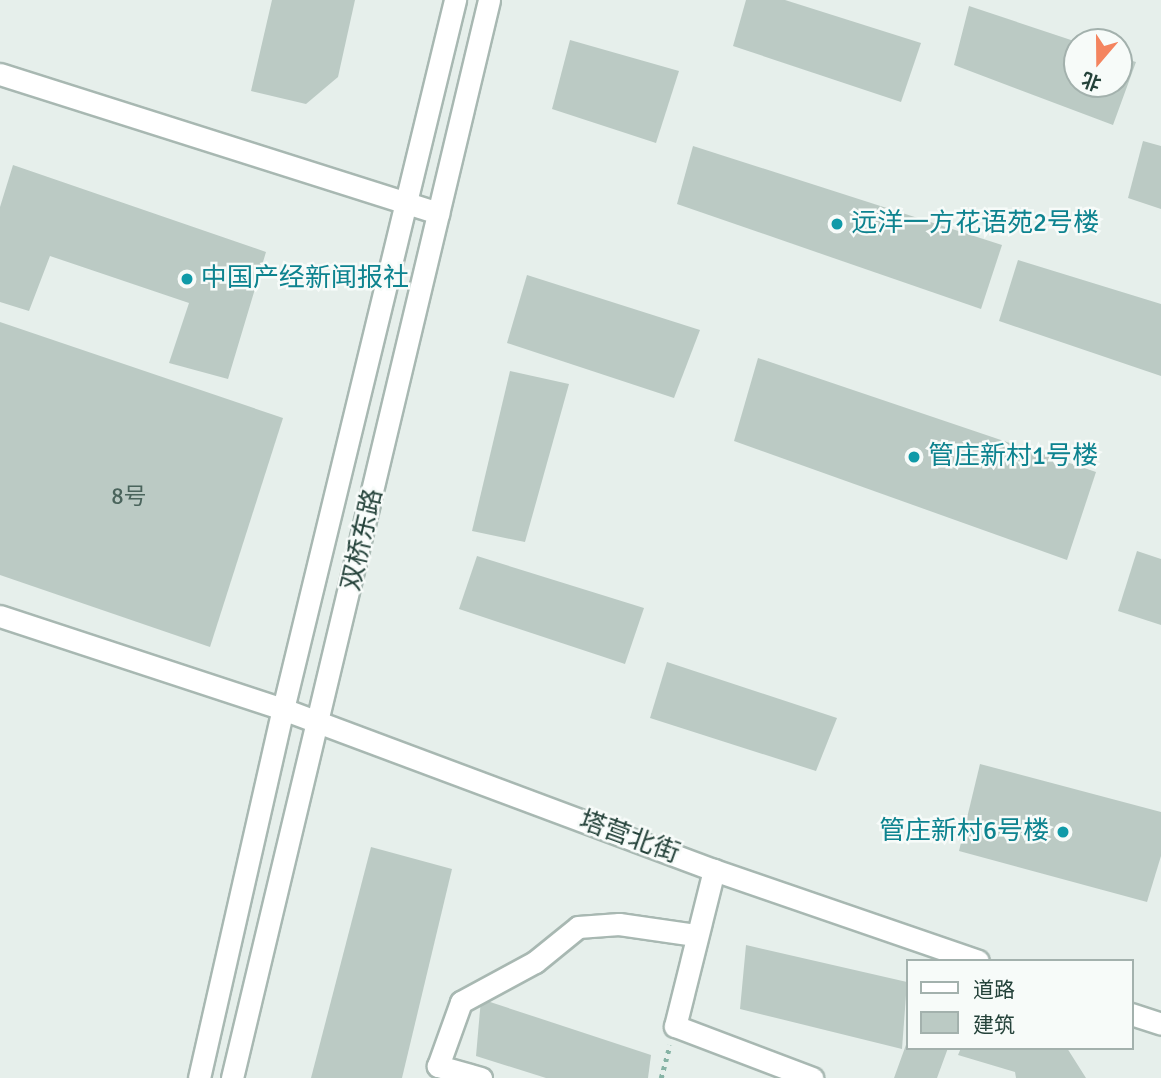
<!DOCTYPE html>
<meta charset="utf-8">
<style>
body{margin:0}
#map{position:relative;width:1161px;height:1078px;overflow:hidden;background:#e6efeb;font-family:Signika,"Noto Sans SC",sans-serif}
div>[style]{position:absolute}
[style*='--x']{left:calc(var(--x)*1px);top:calc(var(--y)*1px);width:calc(var(--w)*1px);rotate:calc(var(--a)*1deg)}
.building>*{inset:0;background:#bbcac4}
.path>*{height:4.5px;margin-top:-2.25px;transform-origin:0;background:repeating-linear-gradient(90deg,#86b3a5 0 3.5px,transparent 0 8.5px)}
.roads{filter:drop-shadow(2px 0 #a8b8b2) drop-shadow(-2px 0 #a8b8b2) drop-shadow(0 2px #a8b8b2) drop-shadow(0 -2px #a8b8b2)}
.minor>*{height:21px;margin:-10.5px;padding:0 10.5px;transform-origin:10.5px;border-radius:10.5px;background:#fff}
.dots>*{width:19px;height:19px;translate:-50% -50%;box-sizing:border-box;border:4px solid #f7fbf9;border-radius:50%}
span{translate:-50% -50%;white-space:nowrap;text-align:center;line-height:1.15;-webkit-text-stroke:5px #f7fbf9;paint-order:stroke}
.number-label{font-size:23px;color:#4a645c}
.number-label span{-webkit-text-stroke-width:0}
.culture-label{font-size:26px;color:#0d838f}
.left{translate:0 -50%;text-align:left}
.right{translate:-100% -50%;text-align:right}
.street-label{font-size:26px;color:#24423a}
.legend{position:absolute;left:906px;top:959px;width:228px;height:91px;box-sizing:border-box;background:#f7fbf9;border:2px solid #a3b1ad;margin:0;padding:9px 12px;list-style:none;font-size:21px;color:#24423a}
.legend li{display:flex;align-items:center;gap:14px;height:35px}
.legend b{width:35px;border:2px solid #a3b1ad}
.north{position:absolute;left:1063px;top:28px;width:70px;height:70px;box-sizing:border-box;background:#f7fbf9;border:2px solid #a3b1ad;border-radius:50%;rotate:200deg;font-size:19px;font-weight:700;line-height:28px;text-align:center;color:#24423a}
.north::after{content:'';display:block;margin:auto;width:24px;height:32px;background:#f4845f;clip-path:polygon(50% 0,100% 100%,50% 72%,0 100%)}
</style>
<div id="map">
<div class="building">
<i style="clip-path:polygon(272px 0,355px 0,338px 77px,306px 104px,251px 91px)"></i>
<i style="clip-path:polygon(746px 0,785px 0,921px 43px,901px 102px,733px 46px)"></i>
<i style="clip-path:polygon(969px 6px,1077px 42px,1077px 84px,1119px 84px,1119px 57px,1136px 62px,1113px 125px,954px 65px)"></i>
<i style="clip-path:polygon(570px 40px,679px 71px,656px 143px,552px 109px)"></i>
<i style="clip-path:polygon(1143px 141px,1161px 146px,1161px 209px,1128px 198px)"></i>
<i style="clip-path:polygon(693px 146px,1002px 245px,981px 309px,677px 204px)"></i>
<i style="clip-path:polygon(13px 165px,266px 252px,228px 379px,169px 363px,189px 303px,50px 256px,29px 311px,0 302px,0 207px)"></i>
<i style="clip-path:polygon(1018px 260px,1161px 304px,1161px 376px,999px 321px)"></i>
<i style="clip-path:polygon(527px 275px,700px 330px,674px 398px,507px 343px)"></i>
<i style="clip-path:polygon(0 322px,283px 418px,210px 647px,0 575px)"></i>
<i style="clip-path:polygon(758px 358px,1096px 472px,1067px 560px,734px 441px)"></i>
<i style="clip-path:polygon(510px 371px,569px 384px,525px 542px,472px 531px)"></i>
<i style="clip-path:polygon(1137px 551px,1161px 559px,1161px 625px,1118px 611px)"></i>
<i style="clip-path:polygon(477px 556px,644px 608px,625px 664px,459px 609px)"></i>
<i style="clip-path:polygon(667px 662px,837px 718px,816px 771px,650px 718px)"></i>
<i style="clip-path:polygon(980px 764px,1161px 812px,1161px 856px,1147px 902px,959px 851px)"></i>
<i style="clip-path:polygon(371px 847px,452px 869px,402px 1078px,311px 1078px)"></i>
<i style="clip-path:polygon(746px 945px,907px 982px,902px 1049px,740px 1009px)"></i>
<i style="clip-path:polygon(481px 999px,651px 1055px,648px 1078px,546px 1078px,476px 1056px)"></i>
<i style="clip-path:polygon(907px 1042px,907px 1048px,948px 1048px,937px 1078px,894px 1078px)"></i>
<i style="clip-path:polygon(961px 1048px,1067px 1048px,1086px 1078px,1016px 1078px,1015px 1072px,958px 1055px)"></i>
</div>
<div class="path">
<i style="--x:661;--y:1078;--w:34;--a:-75"></i>
</div>
<div class="roads">
<div class="minor">
<i style="--x:0;--y:74;--w:460;--a:17.6"></i>
<i style="--x:0;--y:616;--w:298;--a:18.2"></i>
<i style="--x:283;--y:709;--w:460;--a:20.5"></i>
<i style="--x:714;--y:870;--w:279;--a:19"></i>
<i style="--x:714;--y:870;--w:161;--a:104"></i>
<i style="--x:675;--y:1026;--w:147;--a:20.8"></i>
<i style="--x:1131;--y:1014;--w:32;--a:18"></i>
<i style="--x:199;--y:1078;--w:378;--a:-77.2"></i>
<i style="--x:283;--y:709;--w:730;--a:-76.36"></i>
<i style="--x:232;--y:1078;--w:1108;--a:-76.59"></i>
<i style="--x:481;--y:1078;--w:45;--a:-164.4"></i>
<i style="--x:438;--y:1066;--w:68;--a:-70.2"></i>
<i style="--x:461;--y:1002;--w:84;--a:-28.4"></i>
<i style="--x:535;--y:962;--w:55;--a:-39.1"></i>
<i style="--x:578;--y:927;--w:41;--a:-4.2"></i>
<i style="--x:619;--y:924;--w:77;--a:8.2"></i>
</div>
</div>
<div class="dots">
<i style="left:837px;top:224px;background:#0f9aa8"></i>
<i style="left:187px;top:279px;background:#0f9aa8"></i>
<i style="left:914px;top:457px;background:#0f9aa8"></i>
<i style="left:1063px;top:832px;background:#0f9aa8"></i>
</div>
<div class="number-label">
<span style="left:129px;top:497px">8号</span>
</div>
<div class="culture-label">
<span class="left" style="left:851px;top:224px">远洋一方花语苑2号楼</span>
<span class="left" style="left:201px;top:279px">中国产经新闻报社</span>
<span class="left" style="left:928px;top:457px">管庄新村1号楼</span>
<span class="right" style="left:1049px;top:832px">管庄新村6号楼</span>
</div>
<div class="street-label">
<span style="left:363px;top:540px;rotate:-77deg">双桥东路</span>
<span style="left:629px;top:838px;rotate:20deg">塔营北街</span>
</div>
<ul class="legend">
<li><b style="height:9px;background:#fff"></b>道路</li>
<li><b style="height:19px;background:#bbcac4"></b>建筑</li>
</ul>
<div class="north">北</div>
</div>
